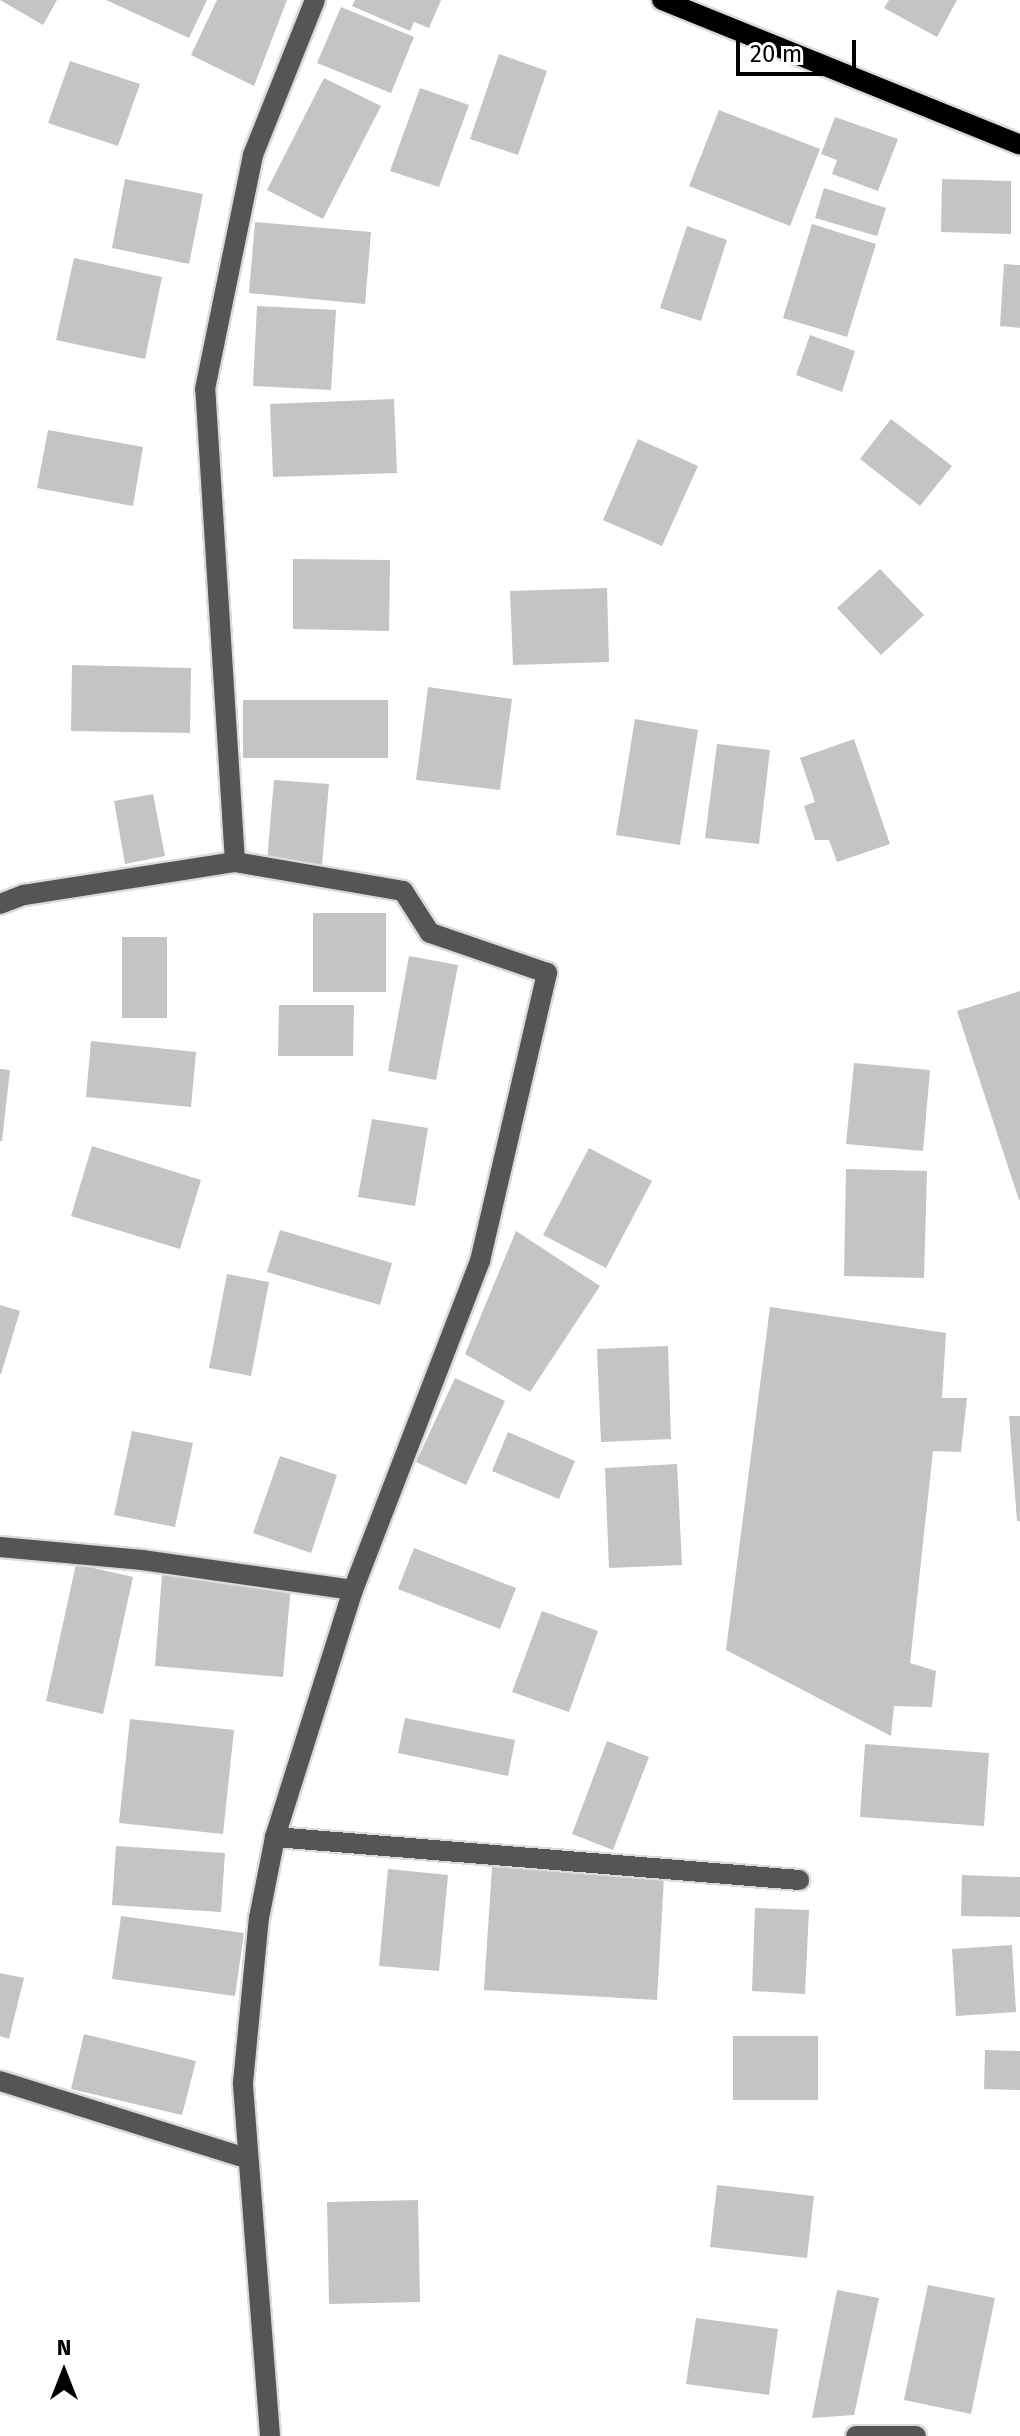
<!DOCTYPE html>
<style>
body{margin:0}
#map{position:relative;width:1020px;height:2436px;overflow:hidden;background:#fff;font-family:"Fira Sans",sans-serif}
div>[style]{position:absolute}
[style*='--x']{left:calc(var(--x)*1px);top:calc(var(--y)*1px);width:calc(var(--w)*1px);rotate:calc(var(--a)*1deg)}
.building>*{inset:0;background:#c4c4c4}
.roads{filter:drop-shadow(2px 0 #dbdbdb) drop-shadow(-2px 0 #dbdbdb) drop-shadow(0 2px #dbdbdb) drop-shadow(0 -2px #dbdbdb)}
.minor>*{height:20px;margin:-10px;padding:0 10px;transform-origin:10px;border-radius:10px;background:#555}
.major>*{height:20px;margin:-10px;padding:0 10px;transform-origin:10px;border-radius:10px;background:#000}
span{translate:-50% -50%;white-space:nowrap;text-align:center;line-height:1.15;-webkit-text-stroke:8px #fff;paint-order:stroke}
.north{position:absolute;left:24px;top:2332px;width:80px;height:80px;-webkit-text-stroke:6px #fff;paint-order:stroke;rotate:0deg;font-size:22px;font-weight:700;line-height:32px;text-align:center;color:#000}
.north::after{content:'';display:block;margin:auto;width:28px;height:36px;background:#000;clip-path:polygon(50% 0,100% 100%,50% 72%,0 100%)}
.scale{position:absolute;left:736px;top:40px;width:120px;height:36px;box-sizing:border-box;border:4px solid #000;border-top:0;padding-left:10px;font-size:24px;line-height:28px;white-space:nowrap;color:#000;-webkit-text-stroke:6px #fff;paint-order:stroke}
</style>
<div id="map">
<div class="building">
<i style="clip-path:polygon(0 0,57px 0,43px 25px)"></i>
<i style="clip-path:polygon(106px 0,207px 0,189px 38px)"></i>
<i style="clip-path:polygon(217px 0,287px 0,254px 86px,191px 55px)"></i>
<i style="clip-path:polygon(355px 0,441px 0,429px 28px,414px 22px,410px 31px,352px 6px)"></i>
<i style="clip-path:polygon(889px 0,957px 0,937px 37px,884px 8px)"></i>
<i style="clip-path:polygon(341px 7px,414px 37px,391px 93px,317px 63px)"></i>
<i style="clip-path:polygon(499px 54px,547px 71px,518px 155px,470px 139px)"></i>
<i style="clip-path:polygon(70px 61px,140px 84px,118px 146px,48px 123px)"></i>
<i style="clip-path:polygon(324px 78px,381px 106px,323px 219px,267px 190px)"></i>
<i style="clip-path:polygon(420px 88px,469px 105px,439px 187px,390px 171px)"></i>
<i style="clip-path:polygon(719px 110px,820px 149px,790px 226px,689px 186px)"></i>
<i style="clip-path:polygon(835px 117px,898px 139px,878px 191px,832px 174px,837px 160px,821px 154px)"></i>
<i style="clip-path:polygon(125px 179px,203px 194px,189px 264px,112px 248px)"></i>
<i style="clip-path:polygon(942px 179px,1011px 181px,1011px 234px,941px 232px)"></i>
<i style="clip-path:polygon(824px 188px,886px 208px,877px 236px,815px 218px)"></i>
<i style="clip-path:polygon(255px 222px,371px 232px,365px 304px,249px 293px)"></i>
<i style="clip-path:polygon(812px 224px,876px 244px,847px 337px,783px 318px)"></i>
<i style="clip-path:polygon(687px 226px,727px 240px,701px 321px,660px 308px)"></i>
<i style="clip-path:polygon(74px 258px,162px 277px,145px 359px,56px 340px)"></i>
<i style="clip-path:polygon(1004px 264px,1020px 265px,1020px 328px,1000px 326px)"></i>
<i style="clip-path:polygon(257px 306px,336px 310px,331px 390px,253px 386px)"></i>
<i style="clip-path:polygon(810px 335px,855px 351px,842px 392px,796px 375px)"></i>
<i style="clip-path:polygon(394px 399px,397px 473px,273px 477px,270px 404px)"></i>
<i style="clip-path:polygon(891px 419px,952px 466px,920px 506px,860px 459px)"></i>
<i style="clip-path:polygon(48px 430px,143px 447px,133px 506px,37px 488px)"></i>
<i style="clip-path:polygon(638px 439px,698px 466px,662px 546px,603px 520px)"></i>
<i style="clip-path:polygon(293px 559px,390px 560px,389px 631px,293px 629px)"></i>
<i style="clip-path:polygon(880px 569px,924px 615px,881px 655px,837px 608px)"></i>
<i style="clip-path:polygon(607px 588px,609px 662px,513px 665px,510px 591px)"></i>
<i style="clip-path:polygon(72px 665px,191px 668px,190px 733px,71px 731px)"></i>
<i style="clip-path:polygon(428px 687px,512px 699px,500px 790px,416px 780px)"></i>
<i style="clip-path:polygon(243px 700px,388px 700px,388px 758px,243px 758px)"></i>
<i style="clip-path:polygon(635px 719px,698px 730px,680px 845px,616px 835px)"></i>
<i style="clip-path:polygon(854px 739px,890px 844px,837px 862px,829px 840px,815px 840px,804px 806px,815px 802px,800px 758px)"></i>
<i style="clip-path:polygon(717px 744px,770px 750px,759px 844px,705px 838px)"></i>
<i style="clip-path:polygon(274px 780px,329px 784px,322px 865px,267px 861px)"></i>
<i style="clip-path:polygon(153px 794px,165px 856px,125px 864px,114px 801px)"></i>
<i style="clip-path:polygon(313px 913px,386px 913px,386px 992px,313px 992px)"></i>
<i style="clip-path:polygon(122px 937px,167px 937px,167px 1018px,122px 1018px)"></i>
<i style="clip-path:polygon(409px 956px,458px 965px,436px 1080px,388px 1071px)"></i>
<i style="clip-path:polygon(1020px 991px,1020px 1200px,1019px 1200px,957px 1011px)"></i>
<i style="clip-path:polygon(279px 1005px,354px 1005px,353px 1056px,278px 1056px)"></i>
<i style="clip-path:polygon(91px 1041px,196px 1052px,191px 1107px,86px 1097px)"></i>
<i style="clip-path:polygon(854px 1063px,930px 1070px,923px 1151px,846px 1144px)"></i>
<i style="clip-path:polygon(0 1069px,10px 1070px,2px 1141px,0 1141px)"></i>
<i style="clip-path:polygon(372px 1119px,428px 1128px,415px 1206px,358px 1197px)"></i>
<i style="clip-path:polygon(92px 1146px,201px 1180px,180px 1249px,71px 1216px)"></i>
<i style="clip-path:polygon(589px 1148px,652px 1181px,606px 1268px,543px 1235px)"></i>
<i style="clip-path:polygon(846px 1169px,927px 1171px,924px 1278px,844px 1276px)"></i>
<i style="clip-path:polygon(280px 1230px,392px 1263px,380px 1305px,267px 1272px)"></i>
<i style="clip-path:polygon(516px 1231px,600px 1286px,530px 1392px,465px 1354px)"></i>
<i style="clip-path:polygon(227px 1274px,269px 1282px,251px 1376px,209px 1368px)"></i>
<i style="clip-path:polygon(0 1305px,20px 1311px,1px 1374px,0 1374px)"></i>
<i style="clip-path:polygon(770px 1307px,946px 1333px,942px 1398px,967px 1398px,961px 1452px,933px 1451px,910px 1663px,936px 1671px,932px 1707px,894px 1706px,891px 1736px,726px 1650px)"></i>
<i style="clip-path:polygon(668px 1346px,671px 1439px,601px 1442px,597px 1349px)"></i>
<i style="clip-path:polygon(455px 1378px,505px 1401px,466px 1485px,416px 1462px)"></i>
<i style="clip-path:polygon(1009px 1416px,1020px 1416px,1020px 1521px,1017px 1521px)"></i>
<i style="clip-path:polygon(132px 1431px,193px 1443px,175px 1527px,114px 1515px)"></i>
<i style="clip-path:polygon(508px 1432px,575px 1461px,559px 1499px,492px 1471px)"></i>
<i style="clip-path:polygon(280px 1456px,337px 1475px,311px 1553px,253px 1533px)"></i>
<i style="clip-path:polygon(677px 1464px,682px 1565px,609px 1568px,605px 1468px)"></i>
<i style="clip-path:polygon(414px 1548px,516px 1588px,500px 1629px,398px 1589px)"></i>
<i style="clip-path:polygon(76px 1564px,133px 1577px,103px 1714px,46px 1701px)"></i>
<i style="clip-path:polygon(162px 1575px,291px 1585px,283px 1677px,155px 1666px)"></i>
<i style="clip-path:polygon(542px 1611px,598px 1631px,569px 1712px,512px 1692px)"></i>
<i style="clip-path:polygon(405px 1718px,515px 1740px,508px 1776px,398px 1753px)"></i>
<i style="clip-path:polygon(130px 1719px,234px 1730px,223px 1834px,119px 1823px)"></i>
<i style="clip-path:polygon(607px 1741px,649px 1757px,613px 1850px,572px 1834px)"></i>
<i style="clip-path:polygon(865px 1744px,989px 1753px,984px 1826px,860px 1817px)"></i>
<i style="clip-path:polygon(116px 1846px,225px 1853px,221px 1912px,112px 1905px)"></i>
<i style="clip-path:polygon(492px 1867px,664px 1877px,657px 2000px,484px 1990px)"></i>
<i style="clip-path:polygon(388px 1869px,448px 1875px,439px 1971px,379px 1966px)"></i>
<i style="clip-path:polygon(962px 1875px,1020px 1877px,1020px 1917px,961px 1916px)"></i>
<i style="clip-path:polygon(755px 1908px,809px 1910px,805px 1994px,752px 1991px)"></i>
<i style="clip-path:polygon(121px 1916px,244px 1933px,235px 1996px,112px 1979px)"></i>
<i style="clip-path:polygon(1012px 1945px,1016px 2012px,956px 2016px,952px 1949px)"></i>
<i style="clip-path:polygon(0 1973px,24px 1978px,9px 2039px,0 2036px)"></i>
<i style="clip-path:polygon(84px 2034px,196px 2061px,182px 2115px,71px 2089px)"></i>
<i style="clip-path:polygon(733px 2036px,818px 2036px,818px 2100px,733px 2100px)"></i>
<i style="clip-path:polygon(985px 2050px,1020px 2051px,1020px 2090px,984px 2089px)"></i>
<i style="clip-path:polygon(717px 2185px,814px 2196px,807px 2258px,710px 2247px)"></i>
<i style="clip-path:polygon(418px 2200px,420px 2302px,329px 2304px,327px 2202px)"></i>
<i style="clip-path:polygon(928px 2285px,995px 2298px,971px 2414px,904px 2400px)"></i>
<i style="clip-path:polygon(837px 2290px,879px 2298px,854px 2415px,812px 2418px)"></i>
<i style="clip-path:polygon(696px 2318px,778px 2329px,769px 2395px,686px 2384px)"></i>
</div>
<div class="roads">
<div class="minor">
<i style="--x:0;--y:904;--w:26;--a:-21"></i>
<i style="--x:24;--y:895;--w:214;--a:-8.9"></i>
<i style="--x:0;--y:1547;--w:143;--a:5.2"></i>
<i style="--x:142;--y:1560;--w:213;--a:8.1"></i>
<i style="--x:275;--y:1837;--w:526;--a:4.69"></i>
<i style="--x:0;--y:2081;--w:258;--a:17.4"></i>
<i style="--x:270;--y:2436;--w:354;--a:-94.4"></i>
<i style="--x:243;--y:2083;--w:166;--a:-84.5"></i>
<i style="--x:259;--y:1918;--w:83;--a:-78.8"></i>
<i style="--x:275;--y:1837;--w:259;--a:-72.5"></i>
<i style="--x:353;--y:1590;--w:353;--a:-68.9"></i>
<i style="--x:480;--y:1261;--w:296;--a:-76.9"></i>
<i style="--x:547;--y:973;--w:124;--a:-161.1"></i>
<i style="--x:430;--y:933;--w:50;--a:-122.7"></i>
<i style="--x:403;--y:891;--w:170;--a:-170.2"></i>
<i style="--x:235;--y:862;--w:474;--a:-93.6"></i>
<i style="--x:205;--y:389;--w:239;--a:-78.4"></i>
<i style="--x:253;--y:155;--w:167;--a:-68.2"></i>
<i style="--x:856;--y:2436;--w:60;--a:0"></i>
</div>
<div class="major">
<i style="--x:662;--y:0;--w:386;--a:22"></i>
</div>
</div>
<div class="north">N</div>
<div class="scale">20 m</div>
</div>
